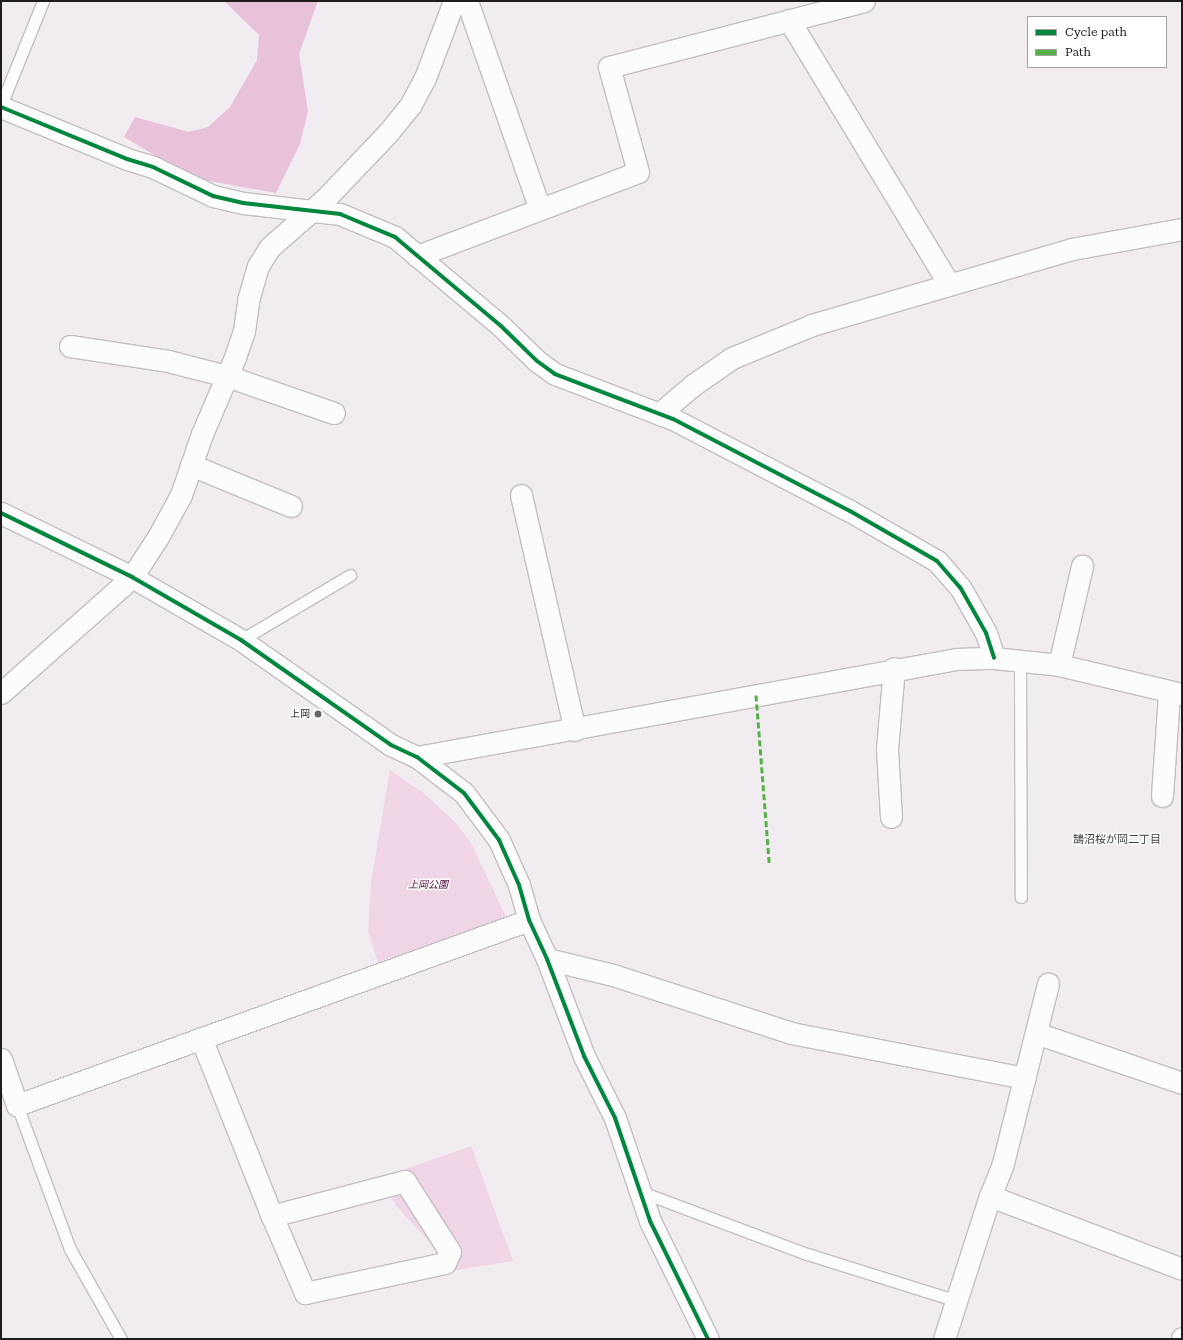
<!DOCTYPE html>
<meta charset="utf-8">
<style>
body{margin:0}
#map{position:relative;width:1183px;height:1340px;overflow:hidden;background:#f1ecef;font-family:"Roboto Serif","Noto Sans JP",serif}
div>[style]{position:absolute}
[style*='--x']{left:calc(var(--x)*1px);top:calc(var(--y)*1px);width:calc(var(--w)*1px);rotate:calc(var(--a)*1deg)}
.green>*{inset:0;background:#f0d5e6}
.forest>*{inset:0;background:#e7c2d9}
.roads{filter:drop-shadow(1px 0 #c3bfc1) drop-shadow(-1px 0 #c3bfc1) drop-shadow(0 1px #c3bfc1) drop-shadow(0 -1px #c3bfc1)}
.service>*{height:11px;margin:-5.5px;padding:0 5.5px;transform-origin:5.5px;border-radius:5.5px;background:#fdfcfd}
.minor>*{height:21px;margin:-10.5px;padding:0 10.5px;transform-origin:10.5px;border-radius:10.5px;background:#fdfcfd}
.quiet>*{height:3px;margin-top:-1.5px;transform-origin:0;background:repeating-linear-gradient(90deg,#55b145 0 6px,transparent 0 9px)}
.cycleway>*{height:4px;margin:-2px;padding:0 2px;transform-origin:2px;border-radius:2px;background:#00873e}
.dots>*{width:11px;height:11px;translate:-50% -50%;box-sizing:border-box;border:2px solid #fff;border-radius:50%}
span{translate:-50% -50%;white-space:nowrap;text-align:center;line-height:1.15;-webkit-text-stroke:3px #fff;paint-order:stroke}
.poi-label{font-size:10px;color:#1f1c1d}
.right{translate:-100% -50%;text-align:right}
.park-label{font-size:10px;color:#4f033c;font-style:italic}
.neighbourhood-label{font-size:11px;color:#443d41}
.frame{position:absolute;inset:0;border:2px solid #1f1c1d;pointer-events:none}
.legend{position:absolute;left:1027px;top:16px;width:140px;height:52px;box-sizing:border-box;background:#fff;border:1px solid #a5a4a5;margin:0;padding:5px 7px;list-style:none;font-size:12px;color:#1f1c1d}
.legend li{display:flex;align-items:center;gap:8px;height:20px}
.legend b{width:20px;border:1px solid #a5a4a5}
</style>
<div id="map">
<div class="green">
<i style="clip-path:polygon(390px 770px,422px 792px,454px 821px,470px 841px,507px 919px,378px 962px,368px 931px,371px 883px)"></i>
<i style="clip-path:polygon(471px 1146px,513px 1261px,456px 1270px,445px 1263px,427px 1239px,397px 1207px,380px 1178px)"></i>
</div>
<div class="forest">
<i style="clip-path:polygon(224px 1px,318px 1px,299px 54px,308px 111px,300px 144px,276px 193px,193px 178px,124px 137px,135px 117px,189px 132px,208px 127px,230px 107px,257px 60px,259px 35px)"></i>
</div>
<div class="roads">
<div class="service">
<i style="--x:1;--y:105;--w:112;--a:-68"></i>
<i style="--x:241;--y:640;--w:127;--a:-30.8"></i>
<i style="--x:1020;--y:662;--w:235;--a:89.8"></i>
<i style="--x:17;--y:1105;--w:153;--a:69.8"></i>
<i style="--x:70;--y:1249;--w:103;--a:60.5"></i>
<i style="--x:639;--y:1191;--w:179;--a:20.6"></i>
<i style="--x:807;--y:1254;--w:157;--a:17.4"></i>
</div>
<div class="minor">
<i style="--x:467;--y:1;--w:220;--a:70.7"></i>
<i style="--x:789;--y:20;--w:309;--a:58.8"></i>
<i style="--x:1;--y:107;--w:136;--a:22.4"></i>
<i style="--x:127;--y:159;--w:27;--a:17"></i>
<i style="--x:153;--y:167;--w:67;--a:25.8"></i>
<i style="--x:213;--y:196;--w:31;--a:13"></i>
<i style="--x:243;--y:203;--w:98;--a:6.5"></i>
<i style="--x:340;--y:214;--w:60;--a:22.7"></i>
<i style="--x:395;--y:237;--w:138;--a:40"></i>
<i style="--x:501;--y:326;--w:50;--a:44.2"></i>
<i style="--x:537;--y:361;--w:22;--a:36"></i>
<i style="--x:555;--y:374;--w:126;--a:20.9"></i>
<i style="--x:673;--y:419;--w:199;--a:27.5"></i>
<i style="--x:850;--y:511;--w:100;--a:29.9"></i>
<i style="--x:937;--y:561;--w:35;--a:49"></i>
<i style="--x:960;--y:587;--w:53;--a:60.5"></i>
<i style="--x:986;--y:633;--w:26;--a:72"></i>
<i style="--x:417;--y:256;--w:236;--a:-20.8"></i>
<i style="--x:638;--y:172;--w:109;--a:-105.4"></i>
<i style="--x:609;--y:67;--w:263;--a:-14.5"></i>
<i style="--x:70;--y:346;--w:99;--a:8.7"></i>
<i style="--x:168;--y:361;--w:61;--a:14.3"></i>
<i style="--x:227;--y:376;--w:113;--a:19.1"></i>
<i style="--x:659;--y:414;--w:45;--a:-40.5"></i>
<i style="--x:693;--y:385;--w:47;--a:-34.7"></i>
<i style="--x:732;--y:358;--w:87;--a:-22.4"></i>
<i style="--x:812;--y:325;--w:271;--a:-16.3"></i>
<i style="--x:1072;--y:249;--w:112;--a:-10.3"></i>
<i style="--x:191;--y:465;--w:108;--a:22.3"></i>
<i style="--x:521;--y:495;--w:241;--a:77.1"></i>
<i style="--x:1;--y:513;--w:146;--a:26"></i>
<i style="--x:132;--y:577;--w:126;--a:30"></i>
<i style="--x:241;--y:640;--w:183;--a:35"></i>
<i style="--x:391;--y:745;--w:29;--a:25"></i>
<i style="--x:417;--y:757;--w:59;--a:37.5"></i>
<i style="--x:464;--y:793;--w:59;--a:53.3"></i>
<i style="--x:499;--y:840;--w:49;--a:66"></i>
<i style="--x:519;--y:885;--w:36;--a:74"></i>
<i style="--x:529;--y:920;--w:43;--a:65.2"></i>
<i style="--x:547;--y:959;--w:104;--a:69.1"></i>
<i style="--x:584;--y:1056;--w:69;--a:63.4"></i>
<i style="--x:615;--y:1118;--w:109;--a:71.2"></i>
<i style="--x:650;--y:1221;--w:131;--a:63.8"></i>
<i style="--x:1059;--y:665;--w:102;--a:-76.9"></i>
<i style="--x:1;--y:693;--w:175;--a:-41.5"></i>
<i style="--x:132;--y:577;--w:48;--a:-57"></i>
<i style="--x:158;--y:537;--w:48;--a:-61.3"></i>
<i style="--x:181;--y:495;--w:65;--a:-71"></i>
<i style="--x:202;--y:434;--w:84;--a:-66.8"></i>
<i style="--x:235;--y:357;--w:28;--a:-71"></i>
<i style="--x:244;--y:331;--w:34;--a:-82"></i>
<i style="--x:249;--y:297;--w:32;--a:-74"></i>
<i style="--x:258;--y:266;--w:22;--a:-58"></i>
<i style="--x:270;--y:247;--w:73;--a:-41.1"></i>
<i style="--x:325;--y:199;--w:90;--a:-46.4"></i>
<i style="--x:387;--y:134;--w:36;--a:-51"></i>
<i style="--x:410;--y:106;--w:32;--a:-62"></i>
<i style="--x:425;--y:78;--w:82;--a:-69.4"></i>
<i style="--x:417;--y:757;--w:548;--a:-10.3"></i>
<i style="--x:956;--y:659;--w:38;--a:-2"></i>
<i style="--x:994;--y:658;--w:65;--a:6.1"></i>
<i style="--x:1059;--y:665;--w:126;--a:13.3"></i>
<i style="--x:1162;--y:796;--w:104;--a:-86.1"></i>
<i style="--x:891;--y:817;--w:68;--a:-93.4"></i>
<i style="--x:887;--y:749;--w:81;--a:-85.1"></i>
<i style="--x:547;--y:959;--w:68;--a:13.6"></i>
<i style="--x:613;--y:975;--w:187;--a:18"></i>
<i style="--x:791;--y:1033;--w:238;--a:10.9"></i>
<i style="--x:1036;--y:1033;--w:154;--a:18.9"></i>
<i style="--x:201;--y:1038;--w:192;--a:68.3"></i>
<i style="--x:272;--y:1216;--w:84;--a:66.8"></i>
<i style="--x:305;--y:1293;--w:143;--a:-12.1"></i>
<i style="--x:445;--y:1263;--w:12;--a:-66"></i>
<i style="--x:450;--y:1252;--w:84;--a:-122.4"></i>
<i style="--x:405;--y:1181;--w:138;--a:165.3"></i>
<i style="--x:1;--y:1059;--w:49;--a:70.8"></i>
<i style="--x:17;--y:1105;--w:544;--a:-19.87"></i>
<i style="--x:990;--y:1196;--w:205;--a:20.8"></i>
<i style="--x:944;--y:1339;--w:150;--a:-72.2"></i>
<i style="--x:990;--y:1196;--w:35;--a:-68"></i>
<i style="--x:1003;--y:1163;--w:185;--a:-75.9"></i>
<i style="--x:1182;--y:1339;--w:1;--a:-90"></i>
</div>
</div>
<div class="quiet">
<i style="--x:756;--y:695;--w:168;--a:85.5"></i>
</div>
<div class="cycleway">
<i style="--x:1;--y:107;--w:136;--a:22.4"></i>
<i style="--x:127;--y:159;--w:27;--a:17"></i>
<i style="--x:153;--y:167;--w:67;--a:25.8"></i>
<i style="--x:213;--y:196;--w:31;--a:13"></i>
<i style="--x:243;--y:203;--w:98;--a:6.5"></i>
<i style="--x:340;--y:214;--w:60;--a:22.7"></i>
<i style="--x:395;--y:237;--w:138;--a:40"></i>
<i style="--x:501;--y:326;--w:50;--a:44.2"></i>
<i style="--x:537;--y:361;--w:22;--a:36"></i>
<i style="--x:555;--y:374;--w:126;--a:20.9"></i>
<i style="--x:673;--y:419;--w:199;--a:27.5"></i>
<i style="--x:850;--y:511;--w:100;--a:29.9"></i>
<i style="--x:937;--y:561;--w:35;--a:49"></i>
<i style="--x:960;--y:587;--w:53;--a:60.5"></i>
<i style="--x:986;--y:633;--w:26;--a:72"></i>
<i style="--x:1;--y:513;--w:146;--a:26"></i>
<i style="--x:132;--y:577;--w:126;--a:30"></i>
<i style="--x:241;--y:640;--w:183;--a:35"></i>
<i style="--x:391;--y:745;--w:29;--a:25"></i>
<i style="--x:417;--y:757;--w:59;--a:37.5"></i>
<i style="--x:464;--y:793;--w:59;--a:53.3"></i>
<i style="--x:499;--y:840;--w:49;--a:66"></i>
<i style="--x:519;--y:885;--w:36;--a:74"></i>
<i style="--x:529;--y:920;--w:43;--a:65.2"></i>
<i style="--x:547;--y:959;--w:104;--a:69.1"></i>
<i style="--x:584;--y:1056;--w:69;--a:63.4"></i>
<i style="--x:615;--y:1118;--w:109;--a:71.2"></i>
<i style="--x:650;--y:1221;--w:131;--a:63.8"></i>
</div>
<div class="dots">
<i style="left:318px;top:714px;background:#686566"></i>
</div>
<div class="poi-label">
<span class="right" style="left:310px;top:714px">上岡</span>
</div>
<div class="park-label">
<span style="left:428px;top:885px">上岡公園</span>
</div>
<div class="neighbourhood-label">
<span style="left:1117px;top:840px">鵠沼桜が岡二丁目</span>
</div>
<div class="frame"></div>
<ul class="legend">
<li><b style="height:5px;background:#00873e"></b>Cycle path</li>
<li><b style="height:5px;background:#55b145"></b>Path</li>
</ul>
</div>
